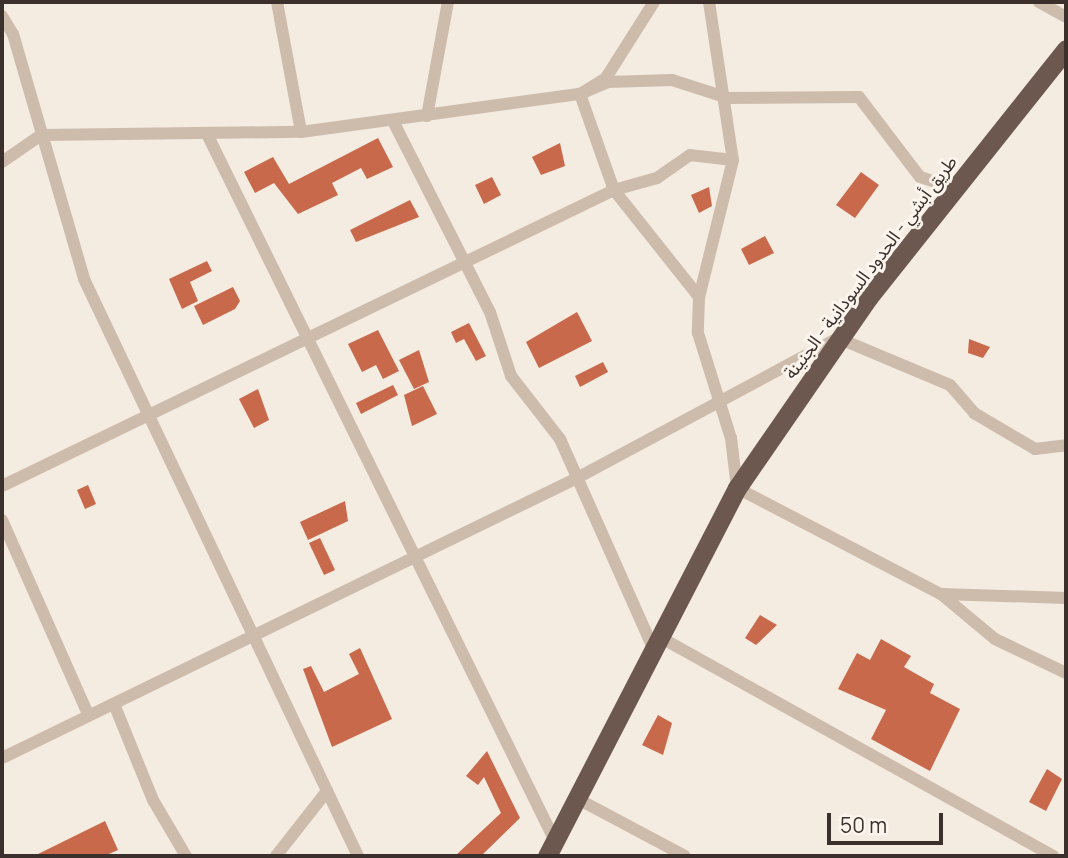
<!DOCTYPE html>
<meta charset="utf-8">
<style>
body{margin:0}
#map{position:relative;width:1068px;height:858px;overflow:hidden;background:#f4ebe1;font-family:Manrope,"Noto Sans Arabic",sans-serif}
div>[style]{position:absolute}
[style*='--x']{left:calc(var(--x)*1px);top:calc(var(--y)*1px);width:calc(var(--w)*1px);rotate:calc(var(--a)*1deg)}
.building>*{inset:0;background:#c8694b}
.minor>*{height:12px;margin:-6px;padding:0 6px;transform-origin:6px;border-radius:6px;background:#cdbbac}
.trunk>*{height:19px;margin:-9.5px;padding:0 9.5px;transform-origin:9.5px;border-radius:9.5px;background:#6c584f}
span{translate:-50% -50%;white-space:nowrap;text-align:center;line-height:1.15;-webkit-text-stroke:6px #fbf5ee;paint-order:stroke}
.street-label{font-size:18px;color:#3b302b}
.frame{position:absolute;inset:0;border:4px solid #3b302b;pointer-events:none}
.scale{position:absolute;left:827px;top:813px;width:116px;height:32px;box-sizing:border-box;border:4px solid #3b302b;border-top:0;padding-left:9px;font-size:21px;line-height:24px;white-space:nowrap;color:#3b302b;-webkit-text-stroke:5px #fbf5ee;paint-order:stroke}
</style>
<div id="map">
<div class="building">
<i style="clip-path:polygon(378px 138px,393px 167px,367px 179px,361px 168px,332px 183px,338px 195px,298px 214px,274px 183px,255px 193px,244px 172px,273px 157px,289px 184px)"></i>
<i style="clip-path:polygon(560px 143px,565px 166px,541px 175px,532px 157px)"></i>
<i style="clip-path:polygon(861px 172px,879px 185px,855px 218px,836px 205px)"></i>
<i style="clip-path:polygon(492px 177px,501px 195px,484px 204px,475px 185px)"></i>
<i style="clip-path:polygon(709px 187px,712px 206px,699px 213px,691px 195px)"></i>
<i style="clip-path:polygon(410px 200px,419px 217px,356px 242px,350px 230px)"></i>
<i style="clip-path:polygon(765px 236px,774px 253px,749px 265px,741px 249px)"></i>
<i style="clip-path:polygon(207px 261px,212px 271px,190px 282px,198px 301px,182px 309px,169px 279px)"></i>
<i style="clip-path:polygon(233px 287px,240px 301px,235px 309px,203px 325px,194px 306px)"></i>
<i style="clip-path:polygon(577px 312px,592px 341px,539px 368px,526px 342px)"></i>
<i style="clip-path:polygon(469px 323px,486px 356px,476px 361px,464px 339px,456px 343px,451px 332px)"></i>
<i style="clip-path:polygon(378px 330px,399px 371px,383px 379px,376px 365px,362px 372px,348px 344px)"></i>
<i style="clip-path:polygon(969px 339px,990px 347px,983px 358px,968px 353px)"></i>
<i style="clip-path:polygon(419px 350px,429px 382px,414px 389px,399px 360px)"></i>
<i style="clip-path:polygon(603px 362px,608px 372px,580px 387px,575px 376px)"></i>
<i style="clip-path:polygon(393px 385px,398px 395px,361px 414px,356px 403px)"></i>
<i style="clip-path:polygon(423px 386px,437px 414px,412px 426px,404px 395px)"></i>
<i style="clip-path:polygon(258px 389px,269px 420px,254px 428px,239px 399px)"></i>
<i style="clip-path:polygon(88px 485px,96px 504px,85px 509px,77px 490px)"></i>
<i style="clip-path:polygon(345px 501px,348px 521px,308px 540px,300px 522px)"></i>
<i style="clip-path:polygon(320px 538px,335px 570px,324px 575px,309px 543px)"></i>
<i style="clip-path:polygon(760px 615px,777px 625px,756px 645px,745px 638px)"></i>
<i style="clip-path:polygon(881px 639px,911px 656px,904px 667px,934px 684px,930px 693px,960px 709px,930px 771px,871px 739px,886px 710px,838px 689px,857px 653px,870px 660px)"></i>
<i style="clip-path:polygon(360px 648px,392px 719px,332px 747px,303px 669px,311px 666px,324px 692px,359px 674px,349px 654px)"></i>
<i style="clip-path:polygon(658px 715px,672px 723px,663px 755px,642px 745px)"></i>
<i style="clip-path:polygon(487px 751px,520px 818px,481px 856px,455px 856px,501px 813px,484px 777px,478px 785px,466px 776px)"></i>
<i style="clip-path:polygon(1047px 769px,1062px 779px,1046px 811px,1029px 802px)"></i>
<i style="clip-path:polygon(105px 821px,118px 850px,104px 856px,34px 856px)"></i>
</div>
<div class="minor">
<i style="--x:277;--y:2;--w:132;--a:79.5"></i>
<i style="--x:654;--y:2;--w:90;--a:122.3"></i>
<i style="--x:606;--y:78;--w:31;--a:148"></i>
<i style="--x:580;--y:94;--w:102;--a:70.5"></i>
<i style="--x:614;--y:190;--w:137;--a:51.5"></i>
<i style="--x:709;--y:2;--w:160;--a:81.4"></i>
<i style="--x:733;--y:160;--w:141;--a:103.9"></i>
<i style="--x:699;--y:297;--w:36;--a:92"></i>
<i style="--x:698;--y:333;--w:110;--a:72.6"></i>
<i style="--x:731;--y:438;--w:50;--a:83.2"></i>
<i style="--x:737;--y:488;--w:230;--a:27.5"></i>
<i style="--x:941;--y:594;--w:125;--a:1.8"></i>
<i style="--x:1039;--y:2;--w:31;--a:29"></i>
<i style="--x:2;--y:16;--w:21;--a:59"></i>
<i style="--x:13;--y:34;--w:255;--a:73.8"></i>
<i style="--x:84;--y:279;--w:639;--a:64.6"></i>
<i style="--x:427;--y:116;--w:116;--a:-79.6"></i>
<i style="--x:393;--y:121;--w:214;--a:63.1"></i>
<i style="--x:490;--y:312;--w:67;--a:71.8"></i>
<i style="--x:511;--y:376;--w:80;--a:52.1"></i>
<i style="--x:560;--y:439;--w:227;--a:66"></i>
<i style="--x:207;--y:134;--w:788;--a:63.79"></i>
<i style="--x:2;--y:162;--w:47;--a:-34.7"></i>
<i style="--x:41;--y:135;--w:260;--a:-0.7"></i>
<i style="--x:301;--y:132;--w:282;--a:-7.8"></i>
<i style="--x:580;--y:94;--w:30;--a:-23"></i>
<i style="--x:608;--y:82;--w:64;--a:-1.8"></i>
<i style="--x:672;--y:80;--w:59;--a:17.8"></i>
<i style="--x:728;--y:98;--w:131;--a:-0.4"></i>
<i style="--x:859;--y:97;--w:101;--a:52.7"></i>
<i style="--x:920;--y:177;--w:38;--a:18"></i>
<i style="--x:2;--y:486;--w:680;--a:-25.81"></i>
<i style="--x:614;--y:190;--w:45;--a:-15.6"></i>
<i style="--x:657;--y:178;--w:40;--a:-34.9"></i>
<i style="--x:690;--y:155;--w:43;--a:6.6"></i>
<i style="--x:2;--y:520;--w:214;--a:66.1"></i>
<i style="--x:941;--y:594;--w:70;--a:39.8"></i>
<i style="--x:995;--y:639;--w:79;--a:25.6"></i>
<i style="--x:658;--y:636;--w:452;--a:29.1"></i>
<i style="--x:114;--y:704;--w:104;--a:67.9"></i>
<i style="--x:153;--y:800;--w:65;--a:59.5"></i>
<i style="--x:2;--y:758;--w:640;--a:-25.96"></i>
<i style="--x:577;--y:478;--w:296;--a:-28.2"></i>
<i style="--x:838;--y:338;--w:121;--a:22.8"></i>
<i style="--x:950;--y:385;--w:37;--a:49"></i>
<i style="--x:974;--y:413;--w:71;--a:30.5"></i>
<i style="--x:1035;--y:449;--w:31;--a:-7"></i>
<i style="--x:576;--y:798;--w:123;--a:28"></i>
<i style="--x:276;--y:856;--w:83;--a:-51.9"></i>
</div>
<div class="trunk">
<i style="--x:547;--y:856;--w:414;--a:-62.7"></i>
<i style="--x:737;--y:488;--w:231;--a:-55.4"></i>
<i style="--x:868;--y:298;--w:318;--a:-51.5"></i>
</div>
<div class="street-label">
<span style="left:870px;top:267px;rotate:-53deg">طريق أبشي - الحدود السودانية - الجنينة</span>
</div>
<div class="frame"></div>
<div class="scale">50 m</div>
</div>
